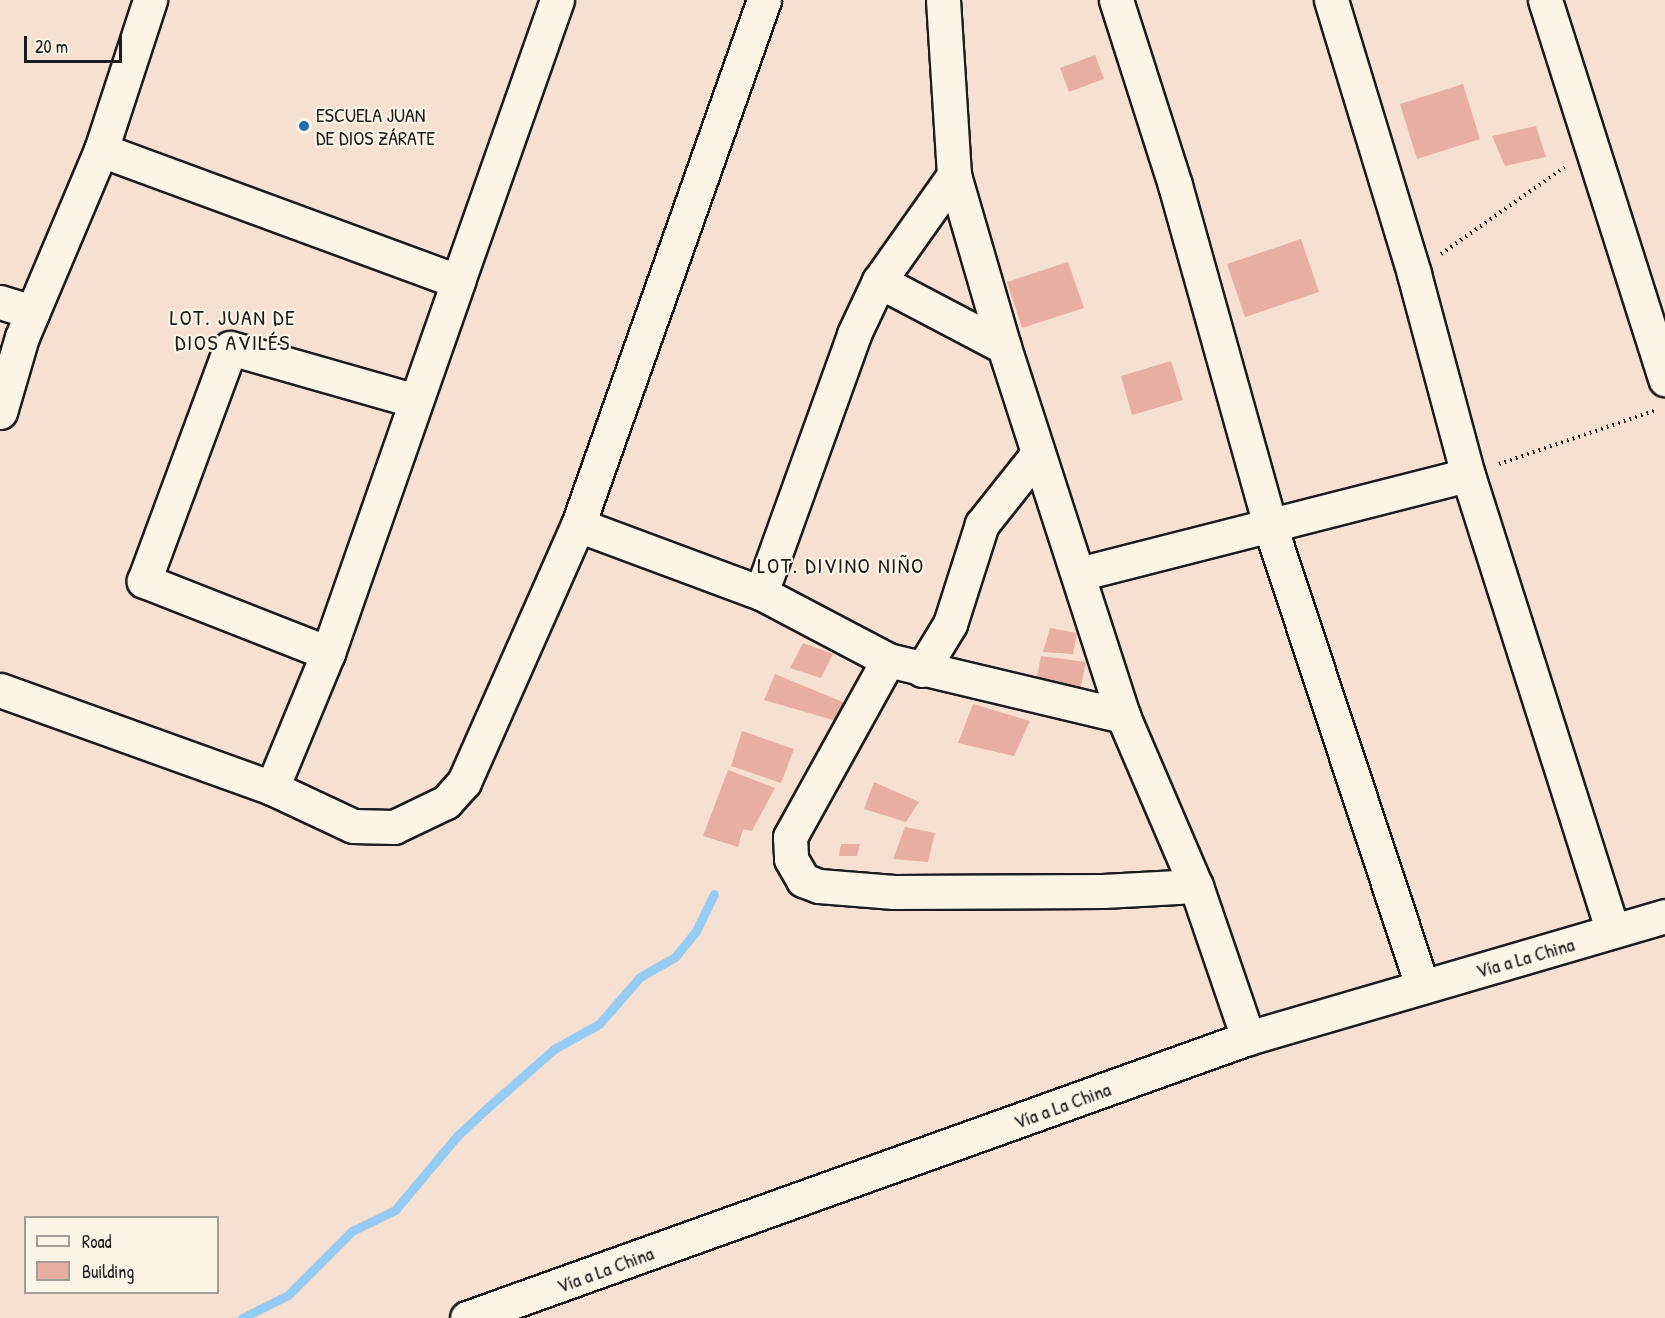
<!DOCTYPE html>
<meta charset="utf-8">
<style>
body{margin:0}
#map{position:relative;width:1665px;height:1318px;overflow:hidden;background:#f6e0d1;font-family:"Patrick Hand",sans-serif}
div>[style]{position:absolute}
[style*='--x']{left:calc(var(--x)*1px);top:calc(var(--y)*1px);width:calc(var(--w)*1px);rotate:calc(var(--a)*1deg)}
.stream>*{height:9px;margin:-4.5px;padding:0 4.5px;transform-origin:4.5px;border-radius:4.5px;background:#95ccf3}
.building>*{inset:0;background:#e8aea3}
.path>*{height:4px;margin-top:-2px;transform-origin:0;background:repeating-linear-gradient(90deg,#1c1c1c 0 1.5px,transparent 0 6px)}
.roads{filter:drop-shadow(2px 0 #1c1c1c) drop-shadow(-2px 0 #1c1c1c) drop-shadow(0 2px #1c1c1c) drop-shadow(0 -2px #1c1c1c)}
.minor>*{height:33px;margin:-16.5px;padding:0 16.5px;transform-origin:16.5px;border-radius:16.5px;background:#fcf5e5}
.dots>*{width:16px;height:16px;translate:-50% -50%;box-sizing:border-box;border:3px solid #fcf5e5;border-radius:50%}
span{translate:-50% -50%;white-space:nowrap;text-align:center;line-height:1.15;-webkit-text-stroke:4.5px #fcf5e5;paint-order:stroke}
.poi-label{font-size:20px;color:#1c1c1c}
.left{translate:0 -50%;text-align:left}
.street-label{font-size:20px;color:#1c1c1c}
.quarter-label{font-size:22px;color:#1c1c1c;letter-spacing:1.5px}
.legend{position:absolute;left:24px;top:1216px;width:195px;height:78px;box-sizing:border-box;background:#fcf5e5;border:2px solid #a29e95;margin:0;padding:8px 10px;list-style:none;font-size:18px;color:#1c1c1c}
.legend li{display:flex;align-items:center;gap:12px;height:30px}
.legend b{width:30px;border:2px solid #a29e95}
.scale{position:absolute;left:24px;top:36px;width:98px;height:27px;box-sizing:border-box;border:3px solid #1c1c1c;border-top:0;padding-left:8px;font-size:18px;line-height:21px;white-space:nowrap;color:#1c1c1c;-webkit-text-stroke:4px #fcf5e5;paint-order:stroke}
</style>
<div id="map">
<div class="stream">
<i style="--x:242;--y:1318;--w:51;--a:-26.6"></i>
<i style="--x:288;--y:1295;--w:91;--a:-45"></i>
<i style="--x:352;--y:1231;--w:48;--a:-26"></i>
<i style="--x:395;--y:1210;--w:97;--a:-50"></i>
<i style="--x:457;--y:1136;--w:40;--a:-43"></i>
<i style="--x:486;--y:1109;--w:91;--a:-41.4"></i>
<i style="--x:554;--y:1049;--w:51;--a:-29.1"></i>
<i style="--x:599;--y:1024;--w:62;--a:-48.9"></i>
<i style="--x:640;--y:977;--w:40;--a:-29.7"></i>
<i style="--x:675;--y:957;--w:33;--a:-51"></i>
<i style="--x:696;--y:931;--w:41;--a:-64.1"></i>
</div>
<div class="building">
<i style="clip-path:polygon(1095px 55px,1104px 79px,1069px 92px,1060px 68px)"></i>
<i style="clip-path:polygon(1463px 84px,1480px 139px,1417px 159px,1400px 104px)"></i>
<i style="clip-path:polygon(1536px 126px,1546px 157px,1505px 166px,1492px 136px)"></i>
<i style="clip-path:polygon(1301px 239px,1319px 292px,1245px 317px,1227px 264px)"></i>
<i style="clip-path:polygon(1068px 262px,1084px 308px,1022px 328px,1007px 282px)"></i>
<i style="clip-path:polygon(1171px 361px,1183px 400px,1132px 415px,1121px 376px)"></i>
<i style="clip-path:polygon(1050px 628px,1077px 633px,1073px 654px,1043px 652px)"></i>
<i style="clip-path:polygon(803px 643px,833px 654px,821px 678px,790px 668px)"></i>
<i style="clip-path:polygon(1041px 656px,1086px 662px,1079px 695px,1036px 683px)"></i>
<i style="clip-path:polygon(775px 674px,850px 705px,840px 722px,764px 700px)"></i>
<i style="clip-path:polygon(973px 704px,1030px 721px,1014px 756px,958px 743px)"></i>
<i style="clip-path:polygon(742px 731px,794px 749px,781px 783px,731px 766px)"></i>
<i style="clip-path:polygon(728px 770px,775px 788px,752px 831px,743px 829px,738px 847px,703px 836px)"></i>
<i style="clip-path:polygon(874px 782px,919px 802px,906px 822px,864px 809px)"></i>
<i style="clip-path:polygon(905px 827px,935px 833px,928px 862px,893px 859px)"></i>
<i style="clip-path:polygon(841px 844px,860px 844px,857px 856px,839px 856px)"></i>
</div>
<div class="path">
<i style="--x:1441;--y:254;--w:151;--a:-35.1"></i>
<i style="--x:1499;--y:464;--w:164;--a:-18.9"></i>
</div>
<div class="roads">
<div class="minor">
<i style="--x:943;--y:0;--w:175;--a:86.4"></i>
<i style="--x:954;--y:175;--w:179;--a:73.8"></i>
<i style="--x:1004;--y:347;--w:388;--a:72.1"></i>
<i style="--x:1123;--y:716;--w:185;--a:66.8"></i>
<i style="--x:1196;--y:886;--w:161;--a:71.1"></i>
<i style="--x:1116;--y:0;--w:194;--a:72.3"></i>
<i style="--x:1175;--y:185;--w:354;--a:74.4"></i>
<i style="--x:1270;--y:526;--w:484;--a:71.7"></i>
<i style="--x:1331;--y:0;--w:286;--a:73.1"></i>
<i style="--x:1414;--y:274;--w:208;--a:75"></i>
<i style="--x:1468;--y:475;--w:478;--a:72.4"></i>
<i style="--x:1545;--y:0;--w:398;--a:72.4"></i>
<i style="--x:101;--y:150;--w:380;--a:20.2"></i>
<i style="--x:458;--y:281;--w:298;--a:-70.6"></i>
<i style="--x:879;--y:281;--w:141;--a:27.8"></i>
<i style="--x:0;--y:302;--w:34;--a:17"></i>
<i style="--x:0;--y:412;--w:78;--a:-73.7"></i>
<i style="--x:22;--y:337;--w:203;--a:-67.1"></i>
<i style="--x:101;--y:150;--w:158;--a:-71.9"></i>
<i style="--x:578;--y:525;--w:195;--a:20.4"></i>
<i style="--x:761;--y:593;--w:144;--a:27.8"></i>
<i style="--x:888;--y:660;--w:242;--a:13.4"></i>
<i style="--x:1079;--y:574;--w:401;--a:-14.3"></i>
<i style="--x:761;--y:593;--w:275;--a:-70.2"></i>
<i style="--x:854;--y:334;--w:59;--a:-64.7"></i>
<i style="--x:879;--y:281;--w:130;--a:-54.7"></i>
<i style="--x:328;--y:653;--w:198;--a:-158.6"></i>
<i style="--x:144;--y:581;--w:248;--a:-69.7"></i>
<i style="--x:230;--y:348;--w:193;--a:15.9"></i>
<i style="--x:888;--y:660;--w:202;--a:119"></i>
<i style="--x:790;--y:837;--w:22;--a:87"></i>
<i style="--x:791;--y:859;--w:24;--a:60"></i>
<i style="--x:803;--y:880;--w:17;--a:21"></i>
<i style="--x:819;--y:886;--w:75;--a:4.6"></i>
<i style="--x:894;--y:892;--w:209;--a:-0.3"></i>
<i style="--x:1103;--y:891;--w:93;--a:-3.1"></i>
<i style="--x:922;--y:670;--w:54;--a:-58.7"></i>
<i style="--x:950;--y:624;--w:105;--a:-72.3"></i>
<i style="--x:982;--y:524;--w:87;--a:-51.5"></i>
<i style="--x:0;--y:690;--w:289;--a:19.8"></i>
<i style="--x:272;--y:788;--w:89;--a:25.1"></i>
<i style="--x:353;--y:826;--w:41;--a:1.4"></i>
<i style="--x:394;--y:827;--w:58;--a:-25.7"></i>
<i style="--x:446;--y:802;--w:27;--a:-48"></i>
<i style="--x:464;--y:782;--w:281;--a:-66.1"></i>
<i style="--x:578;--y:525;--w:557;--a:-70.49"></i>
<i style="--x:272;--y:788;--w:146;--a:-67.5"></i>
<i style="--x:328;--y:653;--w:394;--a:-70.7"></i>
<i style="--x:467;--y:1318;--w:830;--a:-19.72"></i>
<i style="--x:1248;--y:1038;--w:434;--a:-16.3"></i>
</div>
</div>
<div class="dots">
<i style="left:304px;top:126px;background:#1f6fb2"></i>
</div>
<div class="poi-label">
<span class="left" style="left:316px;top:126px">ESCUELA JUAN<br>DE DIOS ZÁRATE</span>
</div>
<div class="street-label">
<span style="left:1525px;top:957px;rotate:-16deg">Vía a La China</span>
<span style="left:1062px;top:1105px;rotate:-20deg">Vía a La China</span>
<span style="left:605px;top:1269px;rotate:-20deg">Vía a La China</span>
</div>
<div class="quarter-label">
<span style="left:233px;top:330px">LOT. JUAN DE<br>DIOS AVILÉS</span>
<span style="left:841px;top:566px">LOT. DIVINO NIÑO</span>
</div>
<ul class="legend">
<li><b style="height:8px;background:#fcf5e5"></b>Road</li>
<li><b style="height:16px;background:#e8aea3"></b>Building</li>
</ul>
<div class="scale">20 m</div>
</div>
